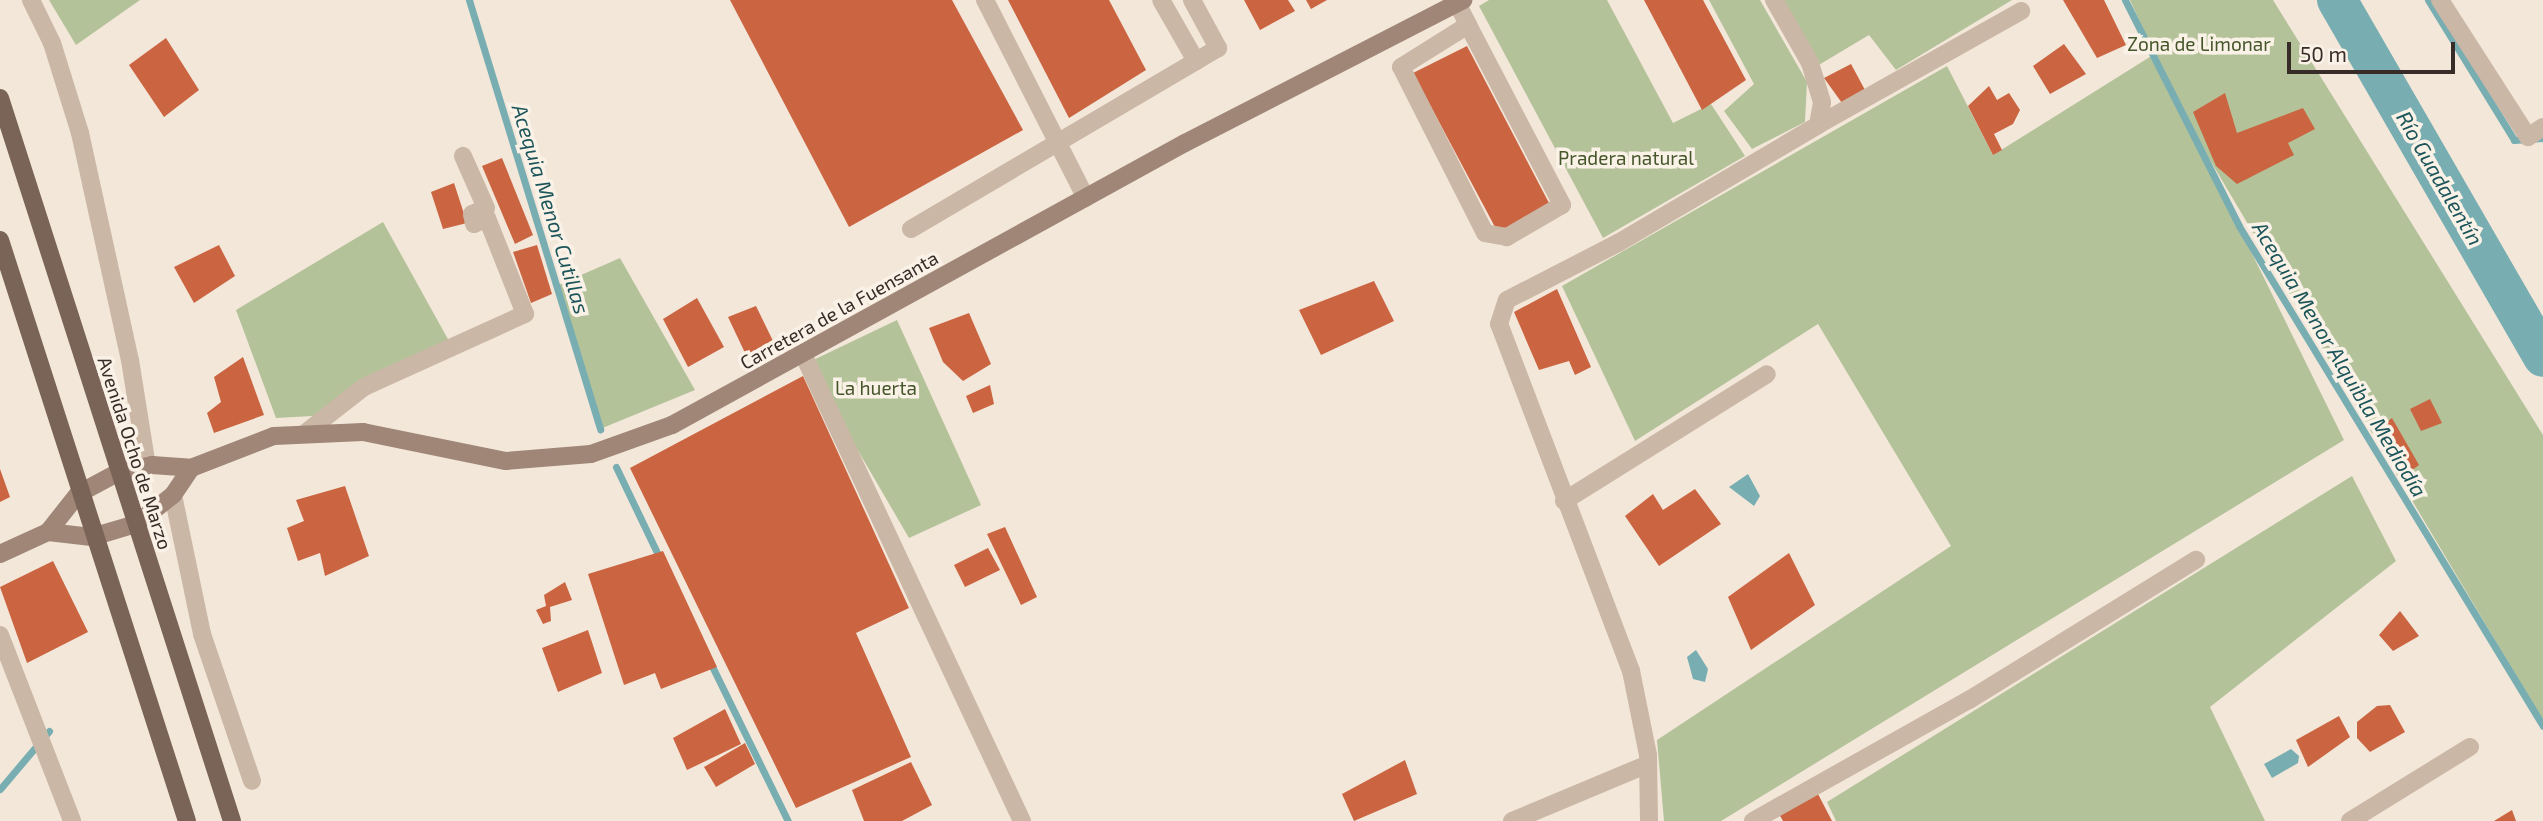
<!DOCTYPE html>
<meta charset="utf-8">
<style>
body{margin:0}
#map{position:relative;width:2543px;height:821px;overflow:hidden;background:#f3e7da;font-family:"Exo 2",sans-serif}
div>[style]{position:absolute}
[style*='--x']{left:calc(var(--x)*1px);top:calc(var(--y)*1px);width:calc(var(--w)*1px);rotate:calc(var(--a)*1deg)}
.green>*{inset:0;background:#b4c299}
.water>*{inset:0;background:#78aeb1}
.stream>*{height:7px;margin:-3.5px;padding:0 3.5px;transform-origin:3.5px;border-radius:3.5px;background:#78aeb1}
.river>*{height:40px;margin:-20px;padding:0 20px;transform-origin:20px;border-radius:20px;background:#78aeb1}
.building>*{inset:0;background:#cb6440}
.street>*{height:18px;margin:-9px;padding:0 9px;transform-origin:9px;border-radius:9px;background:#cbb7a5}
.secondary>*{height:18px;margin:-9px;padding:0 9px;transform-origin:9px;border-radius:9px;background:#9f8677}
.primary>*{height:18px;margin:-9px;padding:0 9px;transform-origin:9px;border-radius:9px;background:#7a6357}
span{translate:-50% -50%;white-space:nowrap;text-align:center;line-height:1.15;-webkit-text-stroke:7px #faf1e7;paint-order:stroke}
.park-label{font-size:19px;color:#45562a}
.street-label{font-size:19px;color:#372c27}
.water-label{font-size:21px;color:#1b555a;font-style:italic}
.scale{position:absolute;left:2287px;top:42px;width:168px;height:32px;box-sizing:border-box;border:4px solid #372c27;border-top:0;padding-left:9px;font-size:21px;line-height:24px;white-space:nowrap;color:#372c27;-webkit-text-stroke:5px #faf1e7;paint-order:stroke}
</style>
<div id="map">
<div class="green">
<i style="clip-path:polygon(49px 0,140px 0,76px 45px)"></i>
<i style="clip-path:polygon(1489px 0,1607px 0,1673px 123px,1711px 104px,1745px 156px,1603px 238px,1479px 6px)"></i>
<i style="clip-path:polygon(1709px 0,1760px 0,1807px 82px,1805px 122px,1752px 149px,1724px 111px,1754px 84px)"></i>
<i style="clip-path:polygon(1780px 0,2012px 0,1896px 70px,1869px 35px,1812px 69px)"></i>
<i style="clip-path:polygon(2130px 0,2273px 0,2543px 435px,2543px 721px,2185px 118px,2344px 440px,1721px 821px,1664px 821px,1657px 740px,1951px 546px,1818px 324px,1635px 441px,1562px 286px,1947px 66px,1993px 155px,2153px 55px,2166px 79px)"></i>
<i style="clip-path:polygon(383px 222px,449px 341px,313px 416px,276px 418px,236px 310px)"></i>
<i style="clip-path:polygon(620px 258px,695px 390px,600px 429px,556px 286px)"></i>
<i style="clip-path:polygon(897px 320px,981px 505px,909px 538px,807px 363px)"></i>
<i style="clip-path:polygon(2352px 476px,2396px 561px,2210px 707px,2265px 821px,1836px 821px,1827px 802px)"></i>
</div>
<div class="water">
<i style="clip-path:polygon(1748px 474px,1760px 496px,1754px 506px,1729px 487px)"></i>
<i style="clip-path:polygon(1696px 650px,1708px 669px,1705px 682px,1693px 679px,1687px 657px)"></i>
<i style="clip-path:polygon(2291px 749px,2299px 756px,2298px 763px,2272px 778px,2264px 764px)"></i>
</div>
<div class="stream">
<i style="--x:469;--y:0;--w:449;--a:73"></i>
<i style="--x:2125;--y:0;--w:253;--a:63.2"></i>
<i style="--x:2239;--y:226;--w:585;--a:58.7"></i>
<i style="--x:2428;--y:0;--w:164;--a:58.4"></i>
<i style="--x:2514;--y:140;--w:29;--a:-4"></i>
<i style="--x:616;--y:467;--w:104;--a:64.4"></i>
<i style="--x:709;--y:660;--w:179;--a:63.9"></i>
<i style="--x:0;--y:789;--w:76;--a:-49.8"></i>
</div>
<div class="river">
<i style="--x:2337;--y:0;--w:412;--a:60"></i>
</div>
<div class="building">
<i style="clip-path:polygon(730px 0,952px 0,1023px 130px,849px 227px)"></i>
<i style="clip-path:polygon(1008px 0,1109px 0,1146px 70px,1069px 118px)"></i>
<i style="clip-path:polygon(1244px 0,1288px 0,1295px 11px,1260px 30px)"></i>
<i style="clip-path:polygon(1306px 0,1327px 0,1311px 9px)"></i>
<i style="clip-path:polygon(1644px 0,1703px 0,1746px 80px,1702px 110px)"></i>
<i style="clip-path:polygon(2063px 0,2104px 0,2126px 45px,2097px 58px)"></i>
<i style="clip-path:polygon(166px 38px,199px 90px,164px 117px,129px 65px)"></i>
<i style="clip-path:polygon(2064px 44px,2086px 74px,2050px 94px,2033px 66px)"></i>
<i style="clip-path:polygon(1467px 46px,1549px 203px,1507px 230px,1495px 227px,1413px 73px)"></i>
<i style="clip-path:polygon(1851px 64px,1865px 90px,1842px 103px,1824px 78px)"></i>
<i style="clip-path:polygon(1989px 86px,1997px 100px,2009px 93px,2020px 110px,2013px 124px,1994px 134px,2002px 150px,1993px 155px,1968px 106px)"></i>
<i style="clip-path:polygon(2225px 93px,2237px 133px,2303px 108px,2315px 129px,2288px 143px,2294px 155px,2237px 184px,2216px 166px,2193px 112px)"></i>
<i style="clip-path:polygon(502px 158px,533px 235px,515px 244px,482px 166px)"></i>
<i style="clip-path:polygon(454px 183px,467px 223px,443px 229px,431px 192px)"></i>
<i style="clip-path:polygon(219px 245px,235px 276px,194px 303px,174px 267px)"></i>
<i style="clip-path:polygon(537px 245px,552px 294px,531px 303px,513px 252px)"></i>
<i style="clip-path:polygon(1374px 281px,1394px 321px,1321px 355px,1299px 310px)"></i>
<i style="clip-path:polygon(1557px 289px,1591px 367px,1575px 375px,1569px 361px,1539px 370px,1514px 312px)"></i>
<i style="clip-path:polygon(697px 298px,724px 347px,688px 367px,663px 319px)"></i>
<i style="clip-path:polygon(756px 306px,773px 341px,746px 355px,728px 317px)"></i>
<i style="clip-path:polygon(969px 313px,991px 364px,963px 381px,943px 362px,929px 328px)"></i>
<i style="clip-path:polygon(243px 357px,264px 415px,214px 433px,207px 413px,221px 402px,214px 377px)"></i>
<i style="clip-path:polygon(803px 376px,909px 608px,856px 633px,911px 757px,796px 808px,630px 468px)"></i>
<i style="clip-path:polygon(990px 385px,994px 404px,973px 413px,966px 396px)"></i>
<i style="clip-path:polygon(2430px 399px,2442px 423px,2421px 431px,2410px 409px)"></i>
<i style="clip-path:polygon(2392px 418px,2419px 465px,2400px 479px,2373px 432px)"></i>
<i style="clip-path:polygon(0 469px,10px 497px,0 502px)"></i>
<i style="clip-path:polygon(345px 486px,369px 556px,325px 576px,320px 553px,298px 561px,287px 528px,304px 521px,296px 500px)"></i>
<i style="clip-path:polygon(1695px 489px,1721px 524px,1659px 566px,1625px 516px,1653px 494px,1663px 510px)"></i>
<i style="clip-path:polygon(1005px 527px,1037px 597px,1021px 605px,987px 534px)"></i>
<i style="clip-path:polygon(988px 548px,1000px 570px,965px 587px,954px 565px)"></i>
<i style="clip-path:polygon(663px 551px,717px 667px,661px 689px,655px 673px,624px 685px,588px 574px)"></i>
<i style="clip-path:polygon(1789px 553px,1815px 605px,1751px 650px,1728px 597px)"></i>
<i style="clip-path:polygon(53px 561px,88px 632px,27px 663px,0 587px)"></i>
<i style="clip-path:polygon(565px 582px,572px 600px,550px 607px,551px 621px,543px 624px,536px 610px,546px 606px,544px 595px)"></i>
<i style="clip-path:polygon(2400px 611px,2419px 636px,2393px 651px,2379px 635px)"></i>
<i style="clip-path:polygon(588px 630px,602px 673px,558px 692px,542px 648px)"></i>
<i style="clip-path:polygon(2390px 705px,2405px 732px,2370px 752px,2357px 738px,2357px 722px,2377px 706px)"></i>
<i style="clip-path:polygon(725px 709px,741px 744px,687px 770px,673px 738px)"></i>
<i style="clip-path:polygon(2339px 716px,2350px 737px,2308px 767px,2296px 740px)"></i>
<i style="clip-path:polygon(745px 743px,755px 764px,716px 787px,704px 767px)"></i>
<i style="clip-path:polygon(1405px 760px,1417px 794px,1354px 821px,1342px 794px)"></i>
<i style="clip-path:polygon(911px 762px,932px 805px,902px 821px,864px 821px,852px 790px)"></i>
<i style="clip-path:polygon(1818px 794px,1832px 821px,1783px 821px,1779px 814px)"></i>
<i style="clip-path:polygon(2512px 810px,2516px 821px,2494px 821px)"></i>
</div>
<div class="street">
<i style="--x:31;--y:0;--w:48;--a:64"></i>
<i style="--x:52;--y:43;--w:94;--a:72.7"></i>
<i style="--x:80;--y:133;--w:232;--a:77.6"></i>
<i style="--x:130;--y:360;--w:107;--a:80.9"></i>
<i style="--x:985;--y:0;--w:222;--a:63"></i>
<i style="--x:1192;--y:0;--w:55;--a:61.6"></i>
<i style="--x:1218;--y:48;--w:26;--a:149"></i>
<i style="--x:2440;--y:0;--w:163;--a:57.3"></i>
<i style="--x:2528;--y:137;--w:18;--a:-34"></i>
<i style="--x:1457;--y:3;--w:25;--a:63"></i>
<i style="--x:1468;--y:25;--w:203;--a:62.4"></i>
<i style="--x:1562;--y:205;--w:64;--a:149.8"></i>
<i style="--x:1507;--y:237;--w:22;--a:-170"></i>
<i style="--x:1485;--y:233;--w:186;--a:-116.8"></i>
<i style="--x:1401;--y:67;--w:79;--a:-32.1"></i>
<i style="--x:1818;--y:125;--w:233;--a:-29.3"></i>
<i style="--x:911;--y:229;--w:331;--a:-30.5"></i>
<i style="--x:1196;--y:61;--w:70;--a:-119.8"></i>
<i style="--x:803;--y:354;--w:516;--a:64.88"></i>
<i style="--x:304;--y:434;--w:76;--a:-38.1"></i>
<i style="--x:364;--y:387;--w:177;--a:-24.4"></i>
<i style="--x:525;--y:314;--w:103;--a:-111.6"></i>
<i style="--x:487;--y:218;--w:14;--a:155"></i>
<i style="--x:474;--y:224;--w:10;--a:-101"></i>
<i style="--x:472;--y:214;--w:15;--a:-23"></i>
<i style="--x:486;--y:208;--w:57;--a:-113.9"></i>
<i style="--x:173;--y:495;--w:142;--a:78.2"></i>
<i style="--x:202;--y:634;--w:155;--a:71.2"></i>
<i style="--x:1564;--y:501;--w:239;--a:-32"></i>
<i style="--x:0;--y:635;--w:199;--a:68.8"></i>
<i style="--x:1512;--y:821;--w:147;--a:-22.7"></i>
<i style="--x:1649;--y:821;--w:66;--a:-90.9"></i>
<i style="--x:1648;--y:755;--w:86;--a:-101.4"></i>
<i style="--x:1631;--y:671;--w:371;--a:-110.8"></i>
<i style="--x:1499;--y:324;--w:25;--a:-72"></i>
<i style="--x:1507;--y:300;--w:125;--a:-27.2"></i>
<i style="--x:1618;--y:243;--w:232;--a:-30.5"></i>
<i style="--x:1818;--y:125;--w:23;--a:-80"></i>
<i style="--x:1822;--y:102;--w:41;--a:-107.1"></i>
<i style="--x:1810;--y:63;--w:73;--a:-119.7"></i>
<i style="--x:1753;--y:821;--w:248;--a:-29.3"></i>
<i style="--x:1969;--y:700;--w:267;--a:-31.7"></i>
<i style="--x:2350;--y:821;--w:141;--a:-31.7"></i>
</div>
<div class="secondary">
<i style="--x:48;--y:532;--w:44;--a:6.5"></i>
<i style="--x:92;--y:537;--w:46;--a:-16.5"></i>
<i style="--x:136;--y:524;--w:47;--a:-38.1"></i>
<i style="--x:173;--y:495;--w:32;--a:-56"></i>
<i style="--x:0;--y:554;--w:53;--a:-24.6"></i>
<i style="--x:48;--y:532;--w:48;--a:-51.7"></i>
<i style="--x:78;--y:494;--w:47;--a:-28.2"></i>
<i style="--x:119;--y:472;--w:34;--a:-12"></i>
<i style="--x:152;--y:465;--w:39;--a:4"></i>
<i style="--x:191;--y:468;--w:89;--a:-21.1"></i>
<i style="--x:274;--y:436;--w:89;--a:-2.6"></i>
<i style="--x:363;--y:432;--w:146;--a:11.5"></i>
<i style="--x:506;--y:461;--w:85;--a:-4.7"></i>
<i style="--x:591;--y:454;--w:86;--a:-19.7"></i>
<i style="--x:672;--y:425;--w:585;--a:-28.8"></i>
<i style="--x:1185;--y:143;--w:313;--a:-27.2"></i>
</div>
<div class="primary">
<i style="--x:0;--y:98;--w:759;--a:72.21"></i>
<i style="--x:0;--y:240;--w:610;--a:72.16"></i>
</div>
<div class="park-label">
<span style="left:2199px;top:44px">Zona de Limonar</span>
<span style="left:1626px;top:158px">Pradera natural</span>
<span style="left:876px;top:388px">La huerta</span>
</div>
<div class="street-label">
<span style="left:839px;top:310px;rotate:-29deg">Carretera de la Fuensanta</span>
<span style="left:135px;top:453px;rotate:72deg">Avenida Ocho de Marzo</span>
</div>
<div class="water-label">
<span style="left:2440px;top:178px;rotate:60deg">Río Guadalentín</span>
<span style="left:551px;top:209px;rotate:73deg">Acequia Menor Cutillas</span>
<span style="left:2340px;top:359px;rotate:59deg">Acequia Menor Alquibla Mediodía</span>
</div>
<div class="scale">50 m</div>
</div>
